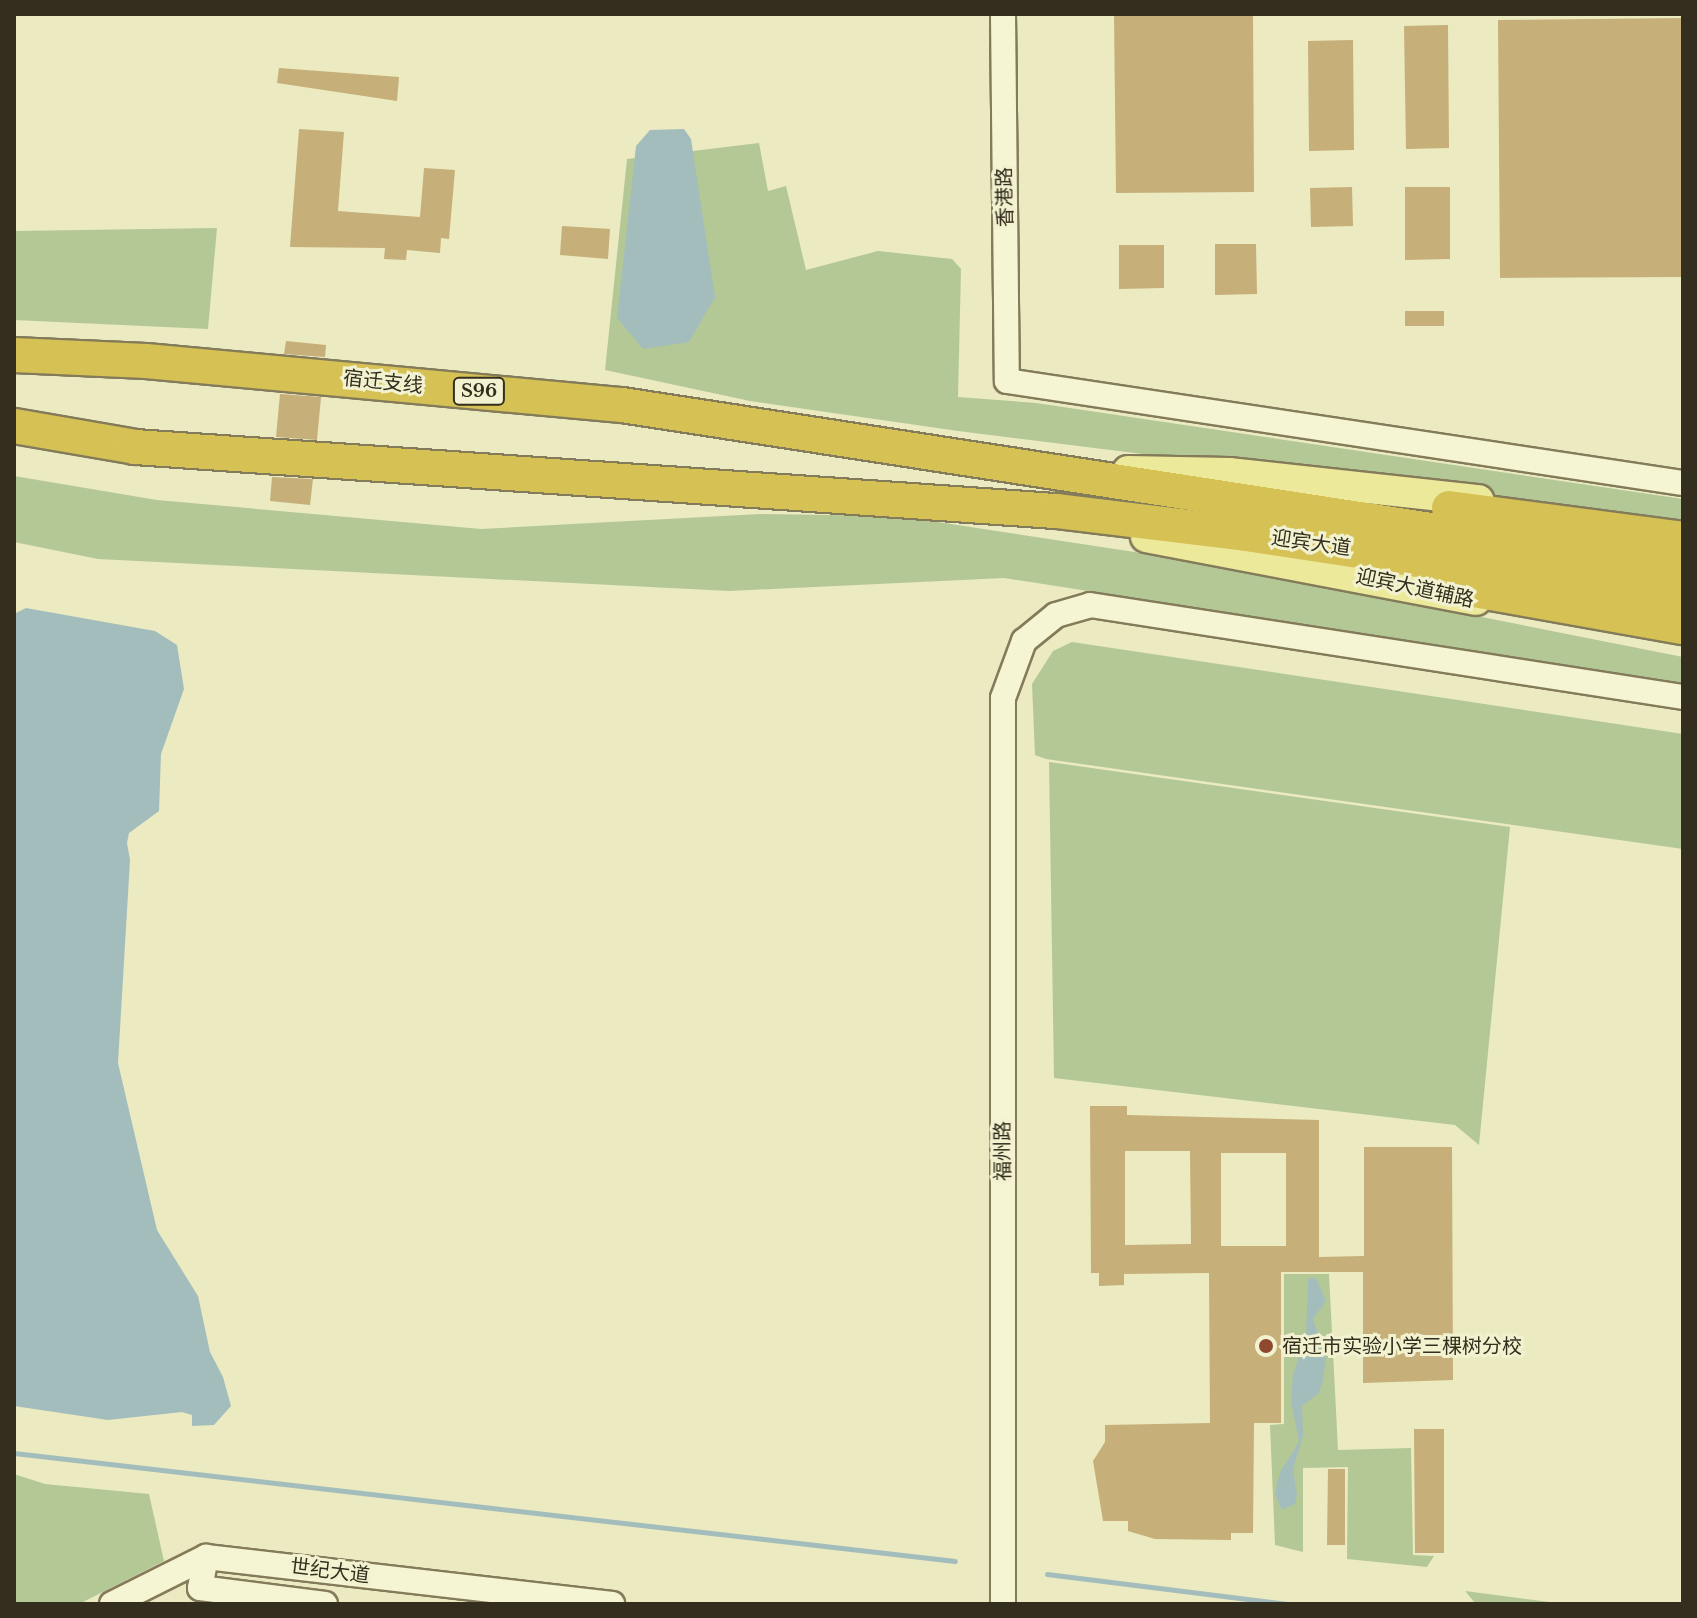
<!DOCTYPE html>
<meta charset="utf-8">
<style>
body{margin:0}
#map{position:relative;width:1697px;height:1618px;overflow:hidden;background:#ebeac1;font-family:"Libre Baskerville","Noto Sans SC",serif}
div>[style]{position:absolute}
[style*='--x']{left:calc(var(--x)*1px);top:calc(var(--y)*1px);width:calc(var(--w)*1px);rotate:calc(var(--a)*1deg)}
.green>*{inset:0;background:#b4c896}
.water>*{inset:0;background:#a3bdbd}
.stream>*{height:5px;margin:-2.5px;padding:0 2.5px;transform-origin:2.5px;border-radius:2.5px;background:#a3bdbd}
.building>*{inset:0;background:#c6af79}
.roads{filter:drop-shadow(2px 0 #837b5a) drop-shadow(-2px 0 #837b5a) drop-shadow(0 2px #837b5a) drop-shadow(0 -2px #837b5a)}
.minor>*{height:24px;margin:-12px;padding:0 12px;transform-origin:12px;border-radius:12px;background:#f6f5d3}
.major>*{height:30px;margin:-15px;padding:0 15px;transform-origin:15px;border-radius:15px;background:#ecea9a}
.highway>*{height:34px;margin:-17px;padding:0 17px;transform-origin:17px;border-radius:17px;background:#d6c155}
.dots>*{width:22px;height:22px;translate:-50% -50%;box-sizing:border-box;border:4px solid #f3f2d0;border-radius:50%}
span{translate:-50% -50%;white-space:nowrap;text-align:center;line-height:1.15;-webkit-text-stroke:6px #f3f2d0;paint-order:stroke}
.shield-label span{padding:2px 6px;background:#f3f2d0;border:2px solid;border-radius:6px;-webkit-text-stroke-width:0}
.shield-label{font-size:18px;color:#332e1d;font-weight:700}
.street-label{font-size:20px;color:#332e1d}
.poi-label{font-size:20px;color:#332e1d}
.left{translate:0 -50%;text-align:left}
.frame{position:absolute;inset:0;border:16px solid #332e1d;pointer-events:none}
</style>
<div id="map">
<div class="green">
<i style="clip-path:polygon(759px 143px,768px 191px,786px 186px,806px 270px,878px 251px,952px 259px,961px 269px,958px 397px,1036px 403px,1683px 499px,1683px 521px,958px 431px,750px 401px,605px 370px,627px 159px)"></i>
<i style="clip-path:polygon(217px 228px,208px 329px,14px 320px,14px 231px)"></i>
<i style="clip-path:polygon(14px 476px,157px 500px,481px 529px,760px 514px,898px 516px,1220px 565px,1683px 657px,1683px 684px,1004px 578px,729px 591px,98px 559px,14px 542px)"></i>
<i style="clip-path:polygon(1072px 642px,1683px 734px,1683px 849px,1046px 759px,1035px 755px,1032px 684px,1053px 651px)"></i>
<i style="clip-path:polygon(1049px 762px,1510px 827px,1479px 1145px,1455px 1125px,1054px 1078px)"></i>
<i style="clip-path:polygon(1284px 1274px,1329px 1274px,1338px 1450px,1411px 1448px,1413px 1555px,1434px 1556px,1427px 1567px,1347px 1559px,1348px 1467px,1303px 1468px,1303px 1552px,1275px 1545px,1270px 1425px,1284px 1424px)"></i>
<i style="clip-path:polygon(14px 1474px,45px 1484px,149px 1494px,164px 1561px,79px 1604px,14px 1604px)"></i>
<i style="clip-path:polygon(1465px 1591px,1565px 1604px,1476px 1604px)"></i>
</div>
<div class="water">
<i style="clip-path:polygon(684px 129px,691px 139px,715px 297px,689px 342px,643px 349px,617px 318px,636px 146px,650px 130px)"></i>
<i style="clip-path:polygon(26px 608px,155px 631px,177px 645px,184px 689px,161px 754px,159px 811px,129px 833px,127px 843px,130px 860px,118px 1063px,157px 1230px,198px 1296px,210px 1352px,223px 1377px,231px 1406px,214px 1425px,192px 1426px,192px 1415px,182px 1412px,108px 1420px,14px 1406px,14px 614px)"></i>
<i style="clip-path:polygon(1316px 1278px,1326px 1301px,1313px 1319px,1326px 1357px,1323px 1381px,1319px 1393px,1302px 1406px,1303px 1436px,1293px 1469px,1297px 1495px,1295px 1504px,1282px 1510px,1275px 1494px,1280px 1472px,1299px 1442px,1291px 1401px,1293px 1375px,1306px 1336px,1308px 1279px)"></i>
</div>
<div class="stream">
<i style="--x:14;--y:1453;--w:947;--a:6.55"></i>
<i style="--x:1047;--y:1574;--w:244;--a:7.1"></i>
</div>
<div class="building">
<i style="clip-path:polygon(1114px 14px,1253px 14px,1254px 192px,1116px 193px)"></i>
<i style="clip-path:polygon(1683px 18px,1683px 277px,1500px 278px,1498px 20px)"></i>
<i style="clip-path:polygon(1448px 25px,1449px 148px,1406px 149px,1404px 26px)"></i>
<i style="clip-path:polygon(1353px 40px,1354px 150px,1309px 151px,1308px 41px)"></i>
<i style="clip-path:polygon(279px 68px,399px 77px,397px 101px,277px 83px)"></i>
<i style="clip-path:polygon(299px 129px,344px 132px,338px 211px,420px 217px,424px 168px,455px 170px,449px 239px,441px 238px,440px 253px,407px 250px,406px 260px,384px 259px,385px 248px,290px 247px)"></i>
<i style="clip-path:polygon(1352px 187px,1353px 226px,1311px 227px,1310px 188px)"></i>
<i style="clip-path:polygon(1405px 187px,1450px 187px,1450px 259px,1405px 260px)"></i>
<i style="clip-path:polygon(562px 226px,610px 229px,608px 259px,560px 255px)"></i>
<i style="clip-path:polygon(1215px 244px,1256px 244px,1257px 294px,1215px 295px)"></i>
<i style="clip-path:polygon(1119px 245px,1164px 245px,1164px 288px,1119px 289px)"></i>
<i style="clip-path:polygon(1405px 311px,1444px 311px,1444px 326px,1405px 326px)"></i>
<i style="clip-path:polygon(286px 341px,326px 345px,325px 357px,284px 354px)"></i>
<i style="clip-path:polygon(280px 394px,321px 397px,317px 440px,276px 437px)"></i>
<i style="clip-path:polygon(272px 477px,313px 479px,310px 505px,270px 501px)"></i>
<i style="clip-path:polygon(evenodd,1090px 1106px,1127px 1106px,1127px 1115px,1319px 1120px,1319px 1257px,1364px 1256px,1364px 1147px,1452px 1147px,1453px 1380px,1363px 1383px,1363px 1272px,1281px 1272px,1281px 1423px,1254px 1423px,1253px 1533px,1231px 1533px,1231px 1540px,1155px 1539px,1128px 1531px,1128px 1521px,1103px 1521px,1093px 1461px,1105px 1442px,1105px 1425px,1210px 1423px,1209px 1273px,1124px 1274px,1124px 1285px,1099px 1286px,1099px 1273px,1091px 1273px,1090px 1106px,1125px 1151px,1190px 1151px,1191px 1244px,1125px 1245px,1125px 1151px,1090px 1106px,1221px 1153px,1286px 1153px,1286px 1246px,1221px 1246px,1221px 1153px)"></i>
<i style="clip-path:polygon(1414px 1429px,1444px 1429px,1444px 1553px,1415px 1553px)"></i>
<i style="clip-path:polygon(1328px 1469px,1345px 1469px,1345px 1545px,1327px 1545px)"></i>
</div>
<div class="roads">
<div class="minor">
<i style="--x:1003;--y:14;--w:367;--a:89.4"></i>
<i style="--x:1007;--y:381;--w:684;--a:8.58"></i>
<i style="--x:112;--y:1604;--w:105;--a:-26.6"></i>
<i style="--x:325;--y:1604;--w:126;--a:-172.7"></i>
<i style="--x:200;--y:1588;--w:32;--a:-79"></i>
<i style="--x:206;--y:1557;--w:409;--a:6.6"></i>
<i style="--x:1003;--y:1604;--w:906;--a:-90"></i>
<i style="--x:1003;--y:698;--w:61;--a:-69.8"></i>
<i style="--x:1024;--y:641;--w:41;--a:-39.1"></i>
<i style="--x:1056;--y:615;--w:35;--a:-16"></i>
<i style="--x:1090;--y:605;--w:600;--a:8.82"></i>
</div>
<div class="major">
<i style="--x:1128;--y:471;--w:101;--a:1.1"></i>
<i style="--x:1229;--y:473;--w:251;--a:6.2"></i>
<i style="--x:1146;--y:537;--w:336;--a:10.8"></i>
</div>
<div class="highway">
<i style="--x:14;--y:355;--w:132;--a:2.6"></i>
<i style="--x:146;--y:361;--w:478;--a:5.3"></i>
<i style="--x:622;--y:405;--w:1074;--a:8.79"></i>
<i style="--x:14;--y:426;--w:123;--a:9.8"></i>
<i style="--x:135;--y:447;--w:923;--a:3.98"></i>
<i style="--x:1056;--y:511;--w:191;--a:6.9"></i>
<i style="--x:1246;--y:534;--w:442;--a:8.6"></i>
<i style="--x:1449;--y:508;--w:236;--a:7.5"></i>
<i style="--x:1452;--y:586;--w:235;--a:10.1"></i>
</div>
</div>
<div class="dots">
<i style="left:1266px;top:1346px;background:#8e482e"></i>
</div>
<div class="shield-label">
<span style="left:479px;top:391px">S96</span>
</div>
<div class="street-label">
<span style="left:1005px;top:197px;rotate:-91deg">香港路</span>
<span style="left:383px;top:382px;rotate:6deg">宿迁支线</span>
<span style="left:1311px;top:543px;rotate:8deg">迎宾大道</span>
<span style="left:1415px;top:588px;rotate:12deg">迎宾大道辅路</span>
<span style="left:1003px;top:1151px;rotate:-90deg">福州路</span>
<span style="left:330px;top:1571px;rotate:7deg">世纪大道</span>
</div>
<div class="poi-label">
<span class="left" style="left:1282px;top:1346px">宿迁市实验小学三棵树分校</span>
</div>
<div class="frame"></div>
</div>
